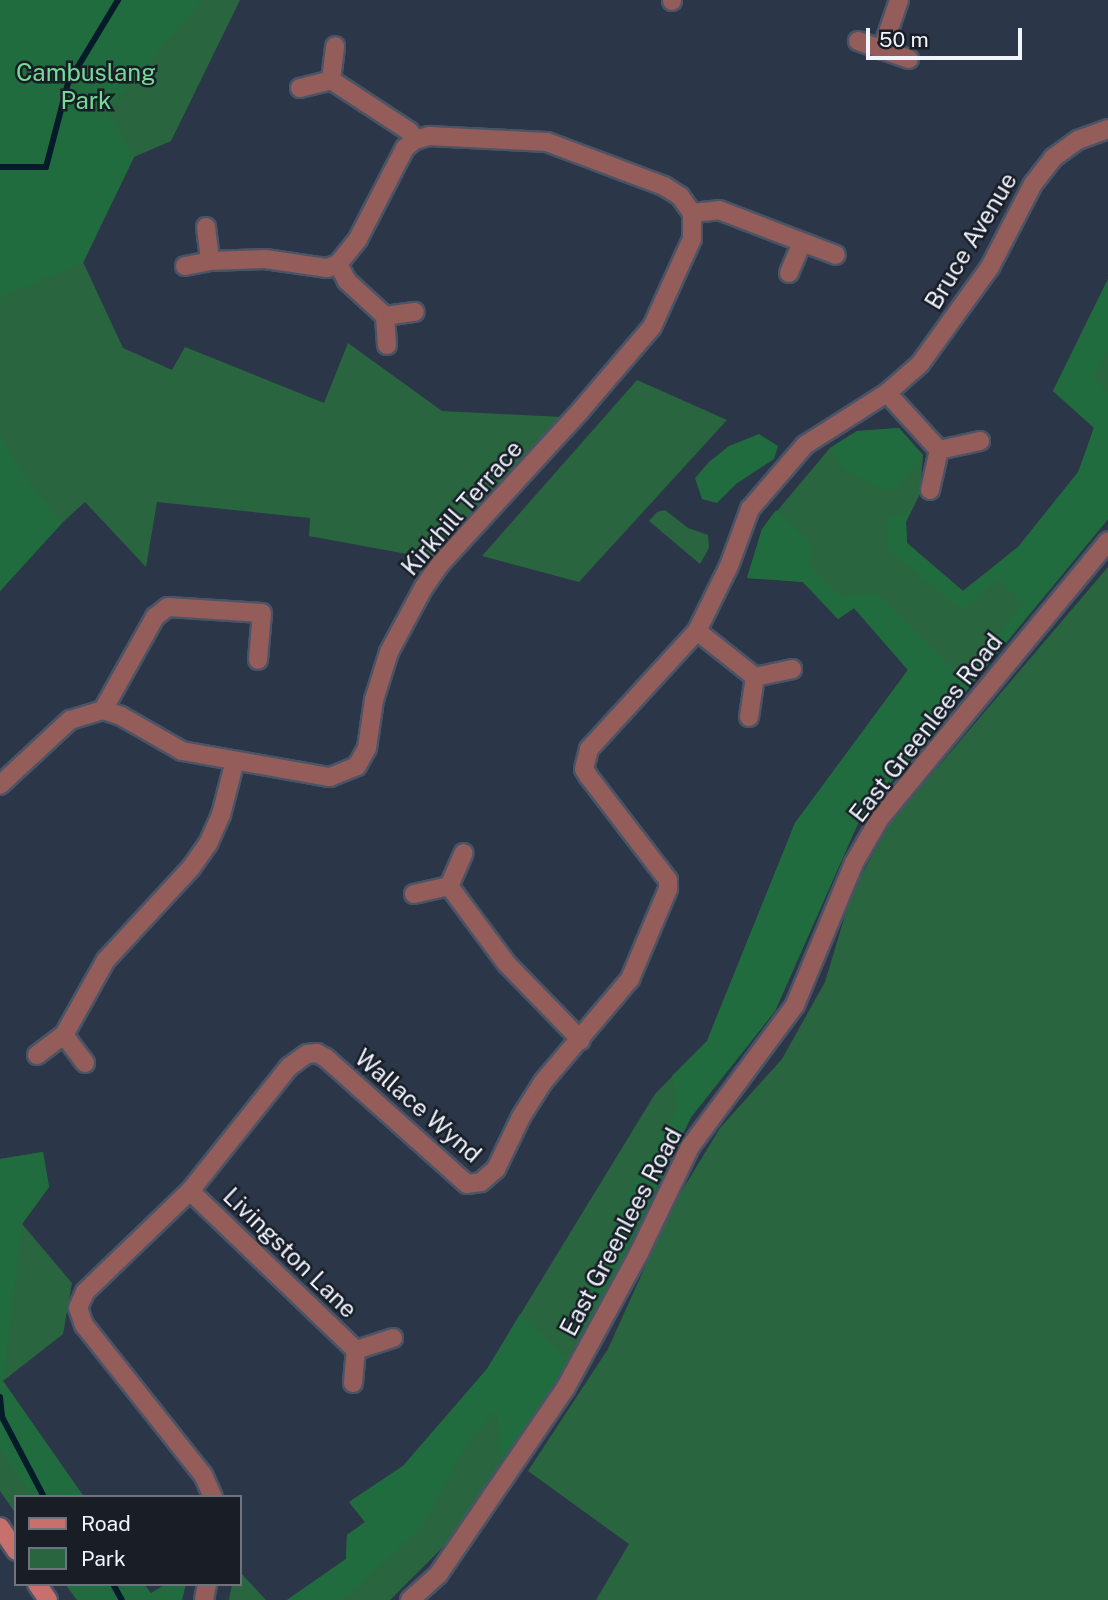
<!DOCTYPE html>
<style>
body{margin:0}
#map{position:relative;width:1108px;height:1600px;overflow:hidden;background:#2b3649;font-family:"Public Sans",sans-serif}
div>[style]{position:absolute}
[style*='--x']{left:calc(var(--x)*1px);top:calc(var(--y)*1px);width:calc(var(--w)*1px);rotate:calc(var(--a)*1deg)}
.green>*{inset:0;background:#29663f}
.forest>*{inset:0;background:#206c3e}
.stream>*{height:6px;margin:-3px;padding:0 3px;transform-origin:3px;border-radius:3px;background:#051b2a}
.roads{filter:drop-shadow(2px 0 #4a5466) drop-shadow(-2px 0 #4a5466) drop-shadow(0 2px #4a5466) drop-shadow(0 -2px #4a5466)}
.minor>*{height:18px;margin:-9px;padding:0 9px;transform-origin:9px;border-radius:9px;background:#945d59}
.secondary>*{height:18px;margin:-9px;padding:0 9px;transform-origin:9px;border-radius:9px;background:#c8716c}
span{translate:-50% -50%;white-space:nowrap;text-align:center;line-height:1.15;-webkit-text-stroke:5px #181d26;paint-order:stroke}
.park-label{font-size:24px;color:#77db98}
.street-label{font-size:24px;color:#eff4ff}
.legend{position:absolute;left:14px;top:1495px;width:228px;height:91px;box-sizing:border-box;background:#181d26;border:2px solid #6e737d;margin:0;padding:9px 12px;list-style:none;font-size:21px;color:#eff4ff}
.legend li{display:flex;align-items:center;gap:14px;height:35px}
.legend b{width:35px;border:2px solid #6e737d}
.scale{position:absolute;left:866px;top:28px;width:156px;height:32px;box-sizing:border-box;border:4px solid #eff4ff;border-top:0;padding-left:9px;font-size:21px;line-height:24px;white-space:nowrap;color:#eff4ff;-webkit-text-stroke:5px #181d26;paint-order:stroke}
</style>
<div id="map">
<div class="green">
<i style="clip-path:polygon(0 0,240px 0,171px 141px,134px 157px,83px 262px,123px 348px,172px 370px,185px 347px,324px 403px,348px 343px,442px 411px,561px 417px,429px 558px,309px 536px,310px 518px,157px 502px,146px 567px,85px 502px,62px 523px,0 591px)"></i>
<i style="clip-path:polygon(1108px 279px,1108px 519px,859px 821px,775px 1011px,691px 1117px,615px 1276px,530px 1432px,455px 1535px,390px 1600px,287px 1600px,346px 1559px,347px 1535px,365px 1522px,349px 1502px,403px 1466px,487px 1369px,655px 1094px,707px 1041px,795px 823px,908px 670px,854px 608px,838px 619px,803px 582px,747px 578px,762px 529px,830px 448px,857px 431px,899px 428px,923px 455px,920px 494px,906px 522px,907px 543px,963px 591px,1018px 547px,1079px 472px,1094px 427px,1053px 391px)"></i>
<i style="clip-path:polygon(637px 380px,727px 420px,579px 582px,482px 556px)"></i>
<i style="clip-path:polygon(665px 510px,688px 528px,708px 535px,709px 548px,700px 564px,649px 521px,657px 512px)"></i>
<i style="clip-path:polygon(1108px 567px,1108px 1600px,596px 1600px,629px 1544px,528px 1471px,608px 1349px,672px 1207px,720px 1128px,782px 1059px,825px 982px,852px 892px,890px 823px)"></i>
<i style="clip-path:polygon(43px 1152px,49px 1187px,22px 1224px,72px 1283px,63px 1334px,3px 1381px,84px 1497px,16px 1497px,16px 1514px,0 1491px,0 1159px)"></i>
<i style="clip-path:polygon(240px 1572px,266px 1600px,229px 1600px,232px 1584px,240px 1584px)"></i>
</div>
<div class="forest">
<i style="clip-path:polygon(0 0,202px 0,107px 111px,134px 157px,83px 263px,0 297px)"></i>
<i style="clip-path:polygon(1108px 279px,1108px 351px,1093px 377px,1108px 393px,1108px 519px,859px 821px,775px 1011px,691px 1117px,615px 1276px,578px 1345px,571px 1323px,638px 1176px,678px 1108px,672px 1076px,707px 1041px,795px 823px,908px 670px,854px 608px,838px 619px,803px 582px,747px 578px,762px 529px,776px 510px,811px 544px,809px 566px,839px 596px,876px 593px,962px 679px,1024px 604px,998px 579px,961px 610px,888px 549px,886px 523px,889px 517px,910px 513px,906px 522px,907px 543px,963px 591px,1018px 547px,1078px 472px,1094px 428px,1053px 391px)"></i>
<i style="clip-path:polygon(899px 428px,923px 455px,897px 489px,885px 491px,844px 470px,830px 448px,857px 431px)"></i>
<i style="clip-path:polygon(759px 434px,778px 446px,774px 459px,736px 484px,717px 503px,702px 499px,695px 478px,709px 462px,729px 446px)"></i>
<i style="clip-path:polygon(0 435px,26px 479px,62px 523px,0 591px)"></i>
<i style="clip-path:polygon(43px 1152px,49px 1187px,22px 1224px,3px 1381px,84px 1497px,33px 1497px,0 1448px,0 1159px)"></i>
<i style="clip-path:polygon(520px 1314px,571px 1363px,502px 1471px,497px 1410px,467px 1442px,422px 1526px,355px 1589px,341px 1600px,287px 1600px,346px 1559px,347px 1535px,365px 1522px,349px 1502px,403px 1466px,487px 1369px)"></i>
<i style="clip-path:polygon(65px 1584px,144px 1584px,151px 1593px,166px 1584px,186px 1584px,182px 1600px,77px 1600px)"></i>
</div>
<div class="stream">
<i style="--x:0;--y:167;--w:46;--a:0"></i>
<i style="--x:46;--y:167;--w:87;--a:-75.3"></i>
<i style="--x:68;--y:83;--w:97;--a:-58.9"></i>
<i style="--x:0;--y:1397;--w:20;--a:84"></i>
<i style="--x:2;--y:1417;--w:90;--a:62.3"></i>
<i style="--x:113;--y:1584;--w:18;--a:61"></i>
</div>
<div class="roads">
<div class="minor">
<i style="--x:672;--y:1;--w:1;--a:-90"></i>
<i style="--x:858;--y:41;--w:54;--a:19.4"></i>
<i style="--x:882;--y:50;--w:53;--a:-71.2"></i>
<i style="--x:331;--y:80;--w:93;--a:33.2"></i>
<i style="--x:409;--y:131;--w:11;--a:56"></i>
<i style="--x:300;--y:88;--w:32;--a:-14"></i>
<i style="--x:331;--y:80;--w:34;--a:-83"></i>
<i style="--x:206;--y:227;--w:34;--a:83"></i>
<i style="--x:338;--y:264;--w:19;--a:62"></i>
<i style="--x:347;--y:281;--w:52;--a:42.6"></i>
<i style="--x:185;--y:266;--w:25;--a:-11"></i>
<i style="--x:210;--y:261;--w:55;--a:-2.1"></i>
<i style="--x:265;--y:259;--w:63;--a:8.3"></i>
<i style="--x:327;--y:268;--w:12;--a:-20"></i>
<i style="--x:338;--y:264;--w:32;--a:-51"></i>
<i style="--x:358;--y:239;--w:102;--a:-62.7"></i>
<i style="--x:405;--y:148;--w:13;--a:-39"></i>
<i style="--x:415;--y:140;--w:15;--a:-16"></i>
<i style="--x:429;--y:136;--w:118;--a:2.9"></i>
<i style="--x:547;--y:142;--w:125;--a:20.6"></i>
<i style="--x:664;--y:186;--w:19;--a:32"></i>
<i style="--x:680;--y:196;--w:21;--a:55"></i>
<i style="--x:692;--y:213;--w:27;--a:-6"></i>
<i style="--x:719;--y:210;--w:125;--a:21"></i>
<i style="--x:789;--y:273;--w:33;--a:-67"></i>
<i style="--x:387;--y:345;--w:29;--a:-94"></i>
<i style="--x:385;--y:316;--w:30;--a:-8"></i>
<i style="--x:887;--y:393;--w:77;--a:47.6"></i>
<i style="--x:939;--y:450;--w:42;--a:-12.4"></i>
<i style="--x:930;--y:490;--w:41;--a:-77.3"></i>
<i style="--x:697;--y:631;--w:74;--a:38.4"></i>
<i style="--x:755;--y:677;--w:38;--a:-12"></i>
<i style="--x:103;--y:710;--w:107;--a:-60.8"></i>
<i style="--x:155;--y:617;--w:16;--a:-38"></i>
<i style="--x:168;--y:607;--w:94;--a:3.7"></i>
<i style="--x:262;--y:613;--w:47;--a:94.9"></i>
<i style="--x:749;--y:717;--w:40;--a:-81.5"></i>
<i style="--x:0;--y:785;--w:96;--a:-42.9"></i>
<i style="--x:70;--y:720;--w:34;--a:-17"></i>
<i style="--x:103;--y:710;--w:19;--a:18"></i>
<i style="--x:121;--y:716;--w:70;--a:29.8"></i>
<i style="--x:182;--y:751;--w:150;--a:10"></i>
<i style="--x:330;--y:777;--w:29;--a:-22"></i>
<i style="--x:357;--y:766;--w:21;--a:-61"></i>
<i style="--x:367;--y:748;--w:49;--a:-81.7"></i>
<i style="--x:374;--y:700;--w:50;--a:-72.6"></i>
<i style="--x:389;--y:652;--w:74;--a:-61.7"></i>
<i style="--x:424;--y:587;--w:29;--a:-55"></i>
<i style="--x:441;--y:563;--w:207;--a:-47.5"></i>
<i style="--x:581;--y:410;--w:109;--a:-49.5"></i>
<i style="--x:652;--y:327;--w:97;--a:-65.6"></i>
<i style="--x:692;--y:239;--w:26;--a:-90"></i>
<i style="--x:449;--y:886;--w:97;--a:53.4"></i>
<i style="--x:507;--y:964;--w:106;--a:45.8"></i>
<i style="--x:449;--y:886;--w:36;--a:-66"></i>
<i style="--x:414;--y:894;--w:36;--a:-13"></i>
<i style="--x:64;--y:1035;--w:35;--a:53"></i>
<i style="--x:37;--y:1055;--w:34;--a:-37"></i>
<i style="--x:64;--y:1035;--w:86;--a:-60.8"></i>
<i style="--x:106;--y:960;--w:125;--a:-47.3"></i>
<i style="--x:191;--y:868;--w:29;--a:-55"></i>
<i style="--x:208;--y:844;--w:32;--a:-66"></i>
<i style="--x:221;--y:815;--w:56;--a:-75.5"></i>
<i style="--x:190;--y:1191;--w:230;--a:43.8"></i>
<i style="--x:356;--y:1350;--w:39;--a:-18"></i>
<i style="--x:353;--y:1383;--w:33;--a:-85"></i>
<i style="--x:213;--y:1497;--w:24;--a:-114"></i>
<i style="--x:203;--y:1475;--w:191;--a:-128.4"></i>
<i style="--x:84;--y:1325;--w:18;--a:-109"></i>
<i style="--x:78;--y:1308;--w:17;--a:-66"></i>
<i style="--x:85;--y:1292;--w:146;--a:-43.9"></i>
<i style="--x:190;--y:1191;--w:159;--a:-51.4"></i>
<i style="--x:289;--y:1067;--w:22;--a:-36"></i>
<i style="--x:307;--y:1054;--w:10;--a:-6"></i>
<i style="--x:317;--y:1053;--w:10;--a:29"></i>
<i style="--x:326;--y:1058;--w:189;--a:41.8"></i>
<i style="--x:467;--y:1184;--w:14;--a:-8"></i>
<i style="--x:481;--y:1182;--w:20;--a:-41"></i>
<i style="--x:496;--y:1169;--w:58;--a:-64.3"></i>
<i style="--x:521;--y:1117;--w:41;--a:-57.8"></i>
<i style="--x:543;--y:1082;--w:135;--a:-49.8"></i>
<i style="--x:630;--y:979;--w:98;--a:-67.1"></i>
<i style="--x:668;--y:889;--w:9;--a:-90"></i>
<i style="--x:668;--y:880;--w:130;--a:-127.5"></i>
<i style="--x:589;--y:777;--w:9;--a:-122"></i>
<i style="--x:584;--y:769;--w:21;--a:-76"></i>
<i style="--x:589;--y:749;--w:160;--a:-47.5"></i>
<i style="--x:697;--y:631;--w:72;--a:-63.8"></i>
<i style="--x:729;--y:566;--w:61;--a:-69.8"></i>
<i style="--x:750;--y:509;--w:84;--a:-49.3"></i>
<i style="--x:805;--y:445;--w:97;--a:-32.4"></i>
<i style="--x:887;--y:393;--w:44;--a:-41.3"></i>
<i style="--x:920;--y:364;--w:120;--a:-54.2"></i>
<i style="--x:990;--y:267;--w:93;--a:-62.6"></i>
<i style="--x:1033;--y:184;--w:33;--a:-52"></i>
<i style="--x:1053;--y:158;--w:31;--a:-36"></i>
<i style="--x:1078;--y:140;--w:32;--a:-20"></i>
<i style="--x:204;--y:1600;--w:16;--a:-79"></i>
<i style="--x:410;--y:1600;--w:38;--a:-42"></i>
<i style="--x:438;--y:1575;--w:225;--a:-55.7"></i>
<i style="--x:565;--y:1389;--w:155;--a:-61.4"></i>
<i style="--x:639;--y:1253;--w:118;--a:-64.3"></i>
<i style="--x:690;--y:1147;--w:177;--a:-53.5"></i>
<i style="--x:795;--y:1005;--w:154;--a:-67.4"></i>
<i style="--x:854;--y:863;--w:52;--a:-60"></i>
<i style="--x:880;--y:818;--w:359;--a:-50.5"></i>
</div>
<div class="secondary">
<i style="--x:0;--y:1527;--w:29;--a:56"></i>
<i style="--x:37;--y:1584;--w:19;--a:55"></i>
</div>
</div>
<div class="park-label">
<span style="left:86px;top:87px">Cambuslang<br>Park</span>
</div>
<div class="street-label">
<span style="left:971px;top:241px;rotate:-59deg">Bruce Avenue</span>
<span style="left:462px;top:508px;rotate:-49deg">Kirkhill Terrace</span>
<span style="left:926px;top:728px;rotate:-52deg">East Greenlees Road</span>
<span style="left:418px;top:1106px;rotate:41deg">Wallace Wynd</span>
<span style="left:621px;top:1232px;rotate:-62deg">East Greenlees Road</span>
<span style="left:290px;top:1253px;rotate:44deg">Livingston Lane</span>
</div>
<ul class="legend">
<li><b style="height:9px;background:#c8716c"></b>Road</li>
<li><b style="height:19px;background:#29663f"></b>Park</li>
</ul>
<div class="scale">50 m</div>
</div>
